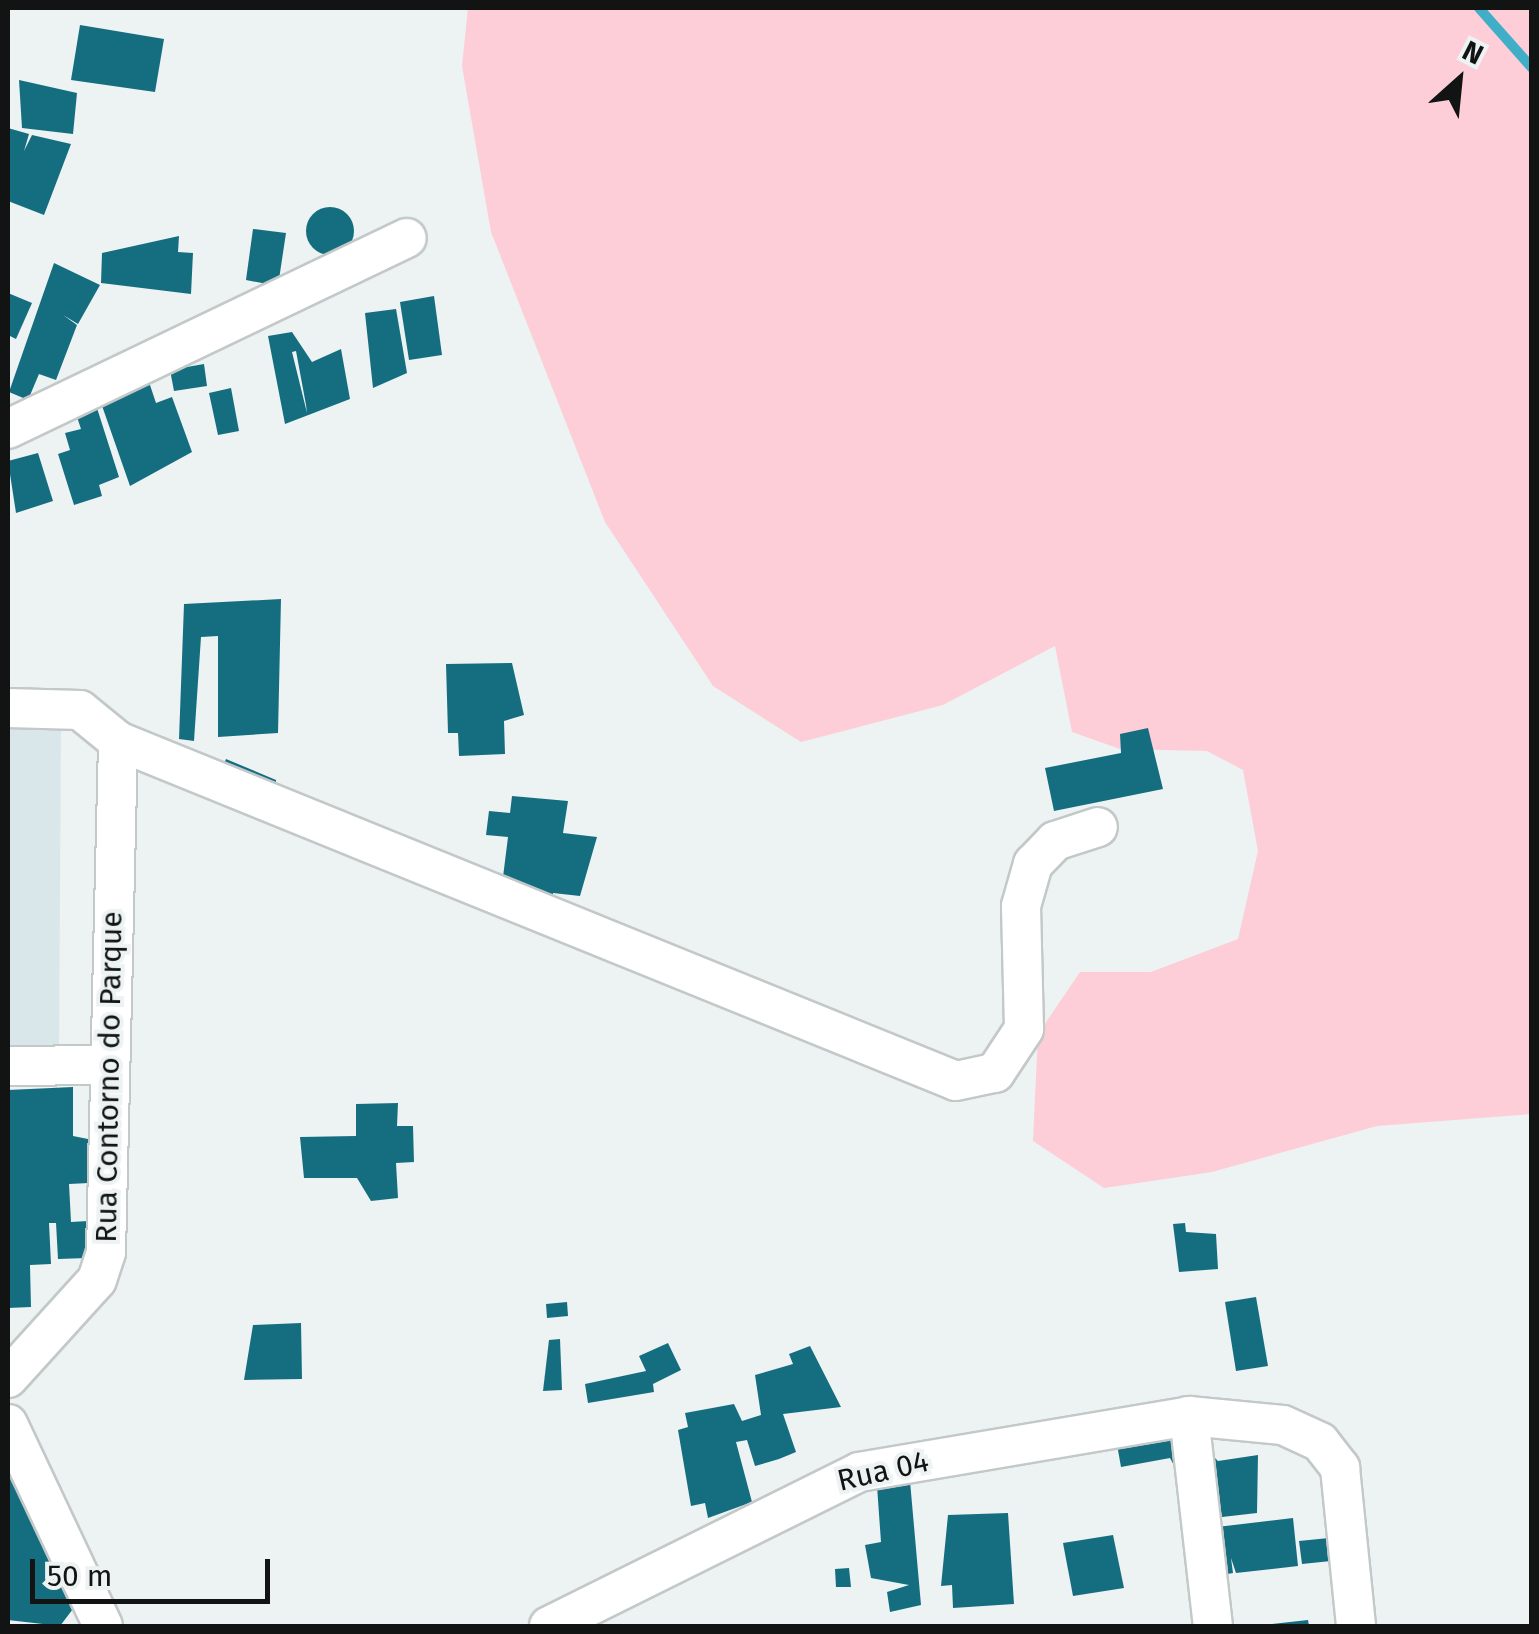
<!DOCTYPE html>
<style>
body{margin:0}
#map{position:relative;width:1539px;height:1634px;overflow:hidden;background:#edf2f3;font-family:"Fira Sans",sans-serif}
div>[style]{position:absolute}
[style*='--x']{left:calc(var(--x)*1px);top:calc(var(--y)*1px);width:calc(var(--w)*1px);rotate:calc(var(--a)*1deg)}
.built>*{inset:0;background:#d9e7ea}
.green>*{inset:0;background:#fdced8}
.stream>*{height:10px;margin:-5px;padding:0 5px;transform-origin:5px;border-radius:5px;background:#40aec6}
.building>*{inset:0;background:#156e80}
.round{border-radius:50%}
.roads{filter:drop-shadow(2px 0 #c3c8c9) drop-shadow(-2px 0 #c3c8c9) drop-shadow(0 2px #c3c8c9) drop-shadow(0 -2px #c3c8c9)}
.minor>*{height:38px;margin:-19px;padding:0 19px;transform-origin:19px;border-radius:19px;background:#fff}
span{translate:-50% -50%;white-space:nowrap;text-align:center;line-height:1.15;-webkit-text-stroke:8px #edf2f3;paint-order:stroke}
.street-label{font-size:30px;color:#121414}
.frame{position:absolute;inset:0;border:10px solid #121414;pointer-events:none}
.north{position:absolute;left:1409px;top:30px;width:100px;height:100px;-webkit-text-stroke:8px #edf2f3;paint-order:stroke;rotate:27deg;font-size:28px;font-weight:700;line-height:40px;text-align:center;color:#121414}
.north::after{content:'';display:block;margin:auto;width:35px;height:45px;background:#121414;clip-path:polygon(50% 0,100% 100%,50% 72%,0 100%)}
.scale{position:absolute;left:30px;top:1559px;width:240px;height:45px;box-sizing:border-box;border:5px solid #121414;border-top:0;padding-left:12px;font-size:30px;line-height:35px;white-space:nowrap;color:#121414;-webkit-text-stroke:8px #edf2f3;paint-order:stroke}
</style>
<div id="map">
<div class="built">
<i style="clip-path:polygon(8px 725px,61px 728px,59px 1053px,8px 1053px)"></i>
</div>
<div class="green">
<i style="clip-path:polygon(468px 8px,1531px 8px,1531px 1114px,1377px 1126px,1212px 1172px,1104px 1188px,1033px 1141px,1038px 1034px,1080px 972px,1151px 972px,1238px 939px,1258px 851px,1243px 770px,1207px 751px,1120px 749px,1072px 732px,1055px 646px,943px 705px,801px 742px,713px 686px,605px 522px,491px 232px,462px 66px)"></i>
</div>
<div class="stream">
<i style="--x:1479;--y:8;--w:80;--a:48.5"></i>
</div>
<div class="building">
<i style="clip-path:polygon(80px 25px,164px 39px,155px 92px,71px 80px)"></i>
<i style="clip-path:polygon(19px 80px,77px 93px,73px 134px,22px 128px)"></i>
<i style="clip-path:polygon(8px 128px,29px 134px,24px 151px,32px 135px,71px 144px,44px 215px,8px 201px)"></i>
<i class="round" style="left:306px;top:207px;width:48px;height:48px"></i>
<i style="clip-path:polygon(253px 229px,286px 233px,278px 286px,246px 280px)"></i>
<i style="clip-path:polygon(179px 236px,178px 252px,193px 253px,191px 294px,101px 283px,102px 253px)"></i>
<i style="clip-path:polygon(54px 263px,100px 285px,78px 324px,63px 315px,77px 325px,56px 380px,39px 374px,28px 400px,9px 392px)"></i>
<i style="clip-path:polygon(8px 293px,32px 303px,16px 339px,8px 335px)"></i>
<i style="clip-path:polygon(434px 296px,442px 355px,409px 360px,400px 302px)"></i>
<i style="clip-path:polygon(396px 309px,407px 373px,373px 388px,365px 313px)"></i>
<i style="clip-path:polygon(evenodd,292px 332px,312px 362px,341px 349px,350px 399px,285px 424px,268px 336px,292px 332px,296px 351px,306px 405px,307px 413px,292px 352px,296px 351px)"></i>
<i style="clip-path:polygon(204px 364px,207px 386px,174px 391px,170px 370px)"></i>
<i style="clip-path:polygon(149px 382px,156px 403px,172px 397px,192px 452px,130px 486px,100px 400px)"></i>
<i style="clip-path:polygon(231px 388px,239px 431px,218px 435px,209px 393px)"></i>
<i style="clip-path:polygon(96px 405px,119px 477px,99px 485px,102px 496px,74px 505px,58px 454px,70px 450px,65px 433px,81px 429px,76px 414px)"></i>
<i style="clip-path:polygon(38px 453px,53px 501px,16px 513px,8px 461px)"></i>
<i style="clip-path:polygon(281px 599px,278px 733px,218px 737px,218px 636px,201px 637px,194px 741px,179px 739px,184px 604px)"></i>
<i style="clip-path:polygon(512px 663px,524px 715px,504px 721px,505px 754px,459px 756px,458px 733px,448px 733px,446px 664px)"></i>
<i style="clip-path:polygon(1148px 728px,1163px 789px,1054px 811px,1045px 768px,1121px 753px,1120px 734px)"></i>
<i style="clip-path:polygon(226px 759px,276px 780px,276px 792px,221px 770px)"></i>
<i style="clip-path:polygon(512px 796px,568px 801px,563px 833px,597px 837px,580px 896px,553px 893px,552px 907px,480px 879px,485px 869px,503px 877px,508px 837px,486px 835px,489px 811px,510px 813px)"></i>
<i style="clip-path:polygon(73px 1087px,73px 1136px,88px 1139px,89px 1183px,69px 1184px,71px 1222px,88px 1221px,87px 1258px,58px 1259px,56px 1223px,49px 1223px,51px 1264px,30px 1265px,31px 1307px,8px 1308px,8px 1090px)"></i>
<i style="clip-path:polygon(398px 1103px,397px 1126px,413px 1126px,414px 1162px,396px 1163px,398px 1198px,371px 1201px,357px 1178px,304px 1178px,300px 1137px,356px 1136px,356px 1104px)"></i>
<i style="clip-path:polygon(1185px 1223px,1186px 1232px,1216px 1234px,1218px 1269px,1179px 1272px,1173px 1224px)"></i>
<i style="clip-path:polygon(1256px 1297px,1268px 1366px,1236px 1371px,1225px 1302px)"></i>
<i style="clip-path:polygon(567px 1302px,568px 1316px,547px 1318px,546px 1304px)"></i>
<i style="clip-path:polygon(301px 1323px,302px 1379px,244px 1380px,253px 1325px)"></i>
<i style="clip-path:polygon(560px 1339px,562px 1390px,543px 1391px,549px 1340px)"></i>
<i style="clip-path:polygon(668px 1343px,681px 1370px,653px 1384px,654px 1392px,588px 1403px,585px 1384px,646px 1371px,639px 1356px)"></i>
<i style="clip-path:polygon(810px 1346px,841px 1407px,783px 1414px,796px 1452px,779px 1459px,755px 1466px,747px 1440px,736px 1442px,752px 1502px,708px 1518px,705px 1503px,691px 1506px,678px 1430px,688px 1427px,685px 1413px,734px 1404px,742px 1421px,761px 1415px,755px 1375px,793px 1364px,789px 1354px)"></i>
<i style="clip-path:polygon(1171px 1430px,1185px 1439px,1177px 1471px,1170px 1458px,1121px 1467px,1116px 1439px)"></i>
<i style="clip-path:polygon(1209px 1452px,1218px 1461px,1258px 1455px,1257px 1513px,1222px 1517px)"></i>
<i style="clip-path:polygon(8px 1464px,76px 1605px,60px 1626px,8px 1620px)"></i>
<i style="clip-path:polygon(910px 1481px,921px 1605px,890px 1612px,887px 1592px,909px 1585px,871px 1578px,865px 1545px,881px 1542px,877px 1486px)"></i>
<i style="clip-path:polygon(1008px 1513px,1014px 1604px,953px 1608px,952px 1585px,941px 1586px,948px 1515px)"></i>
<i style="clip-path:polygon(1293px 1518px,1298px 1566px,1236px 1573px,1231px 1558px,1233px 1573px,1222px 1575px,1217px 1527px)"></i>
<i style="clip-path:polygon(1113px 1535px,1124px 1588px,1073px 1596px,1063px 1543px)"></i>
<i style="clip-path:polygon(1329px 1538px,1331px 1561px,1302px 1564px,1299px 1541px)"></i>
<i style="clip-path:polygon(849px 1568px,851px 1587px,836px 1587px,835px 1569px)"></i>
<i style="clip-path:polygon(1308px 1620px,1309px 1626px,1273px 1626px,1272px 1624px)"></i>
</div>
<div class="roads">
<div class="minor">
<i style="--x:8;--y:429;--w:442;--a:-25.6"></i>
<i style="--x:8;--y:708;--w:72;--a:1.6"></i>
<i style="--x:80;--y:710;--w:49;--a:39.2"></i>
<i style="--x:118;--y:741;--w:904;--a:22.08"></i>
<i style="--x:956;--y:1081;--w:40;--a:-12"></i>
<i style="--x:995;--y:1073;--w:53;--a:-56.6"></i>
<i style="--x:1024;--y:1029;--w:123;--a:-91.4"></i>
<i style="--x:1021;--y:906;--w:44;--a:-74.1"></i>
<i style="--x:1033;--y:864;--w:32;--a:-46"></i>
<i style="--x:1055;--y:841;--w:45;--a:-18"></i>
<i style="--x:8;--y:1066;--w:100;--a:-0.6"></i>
<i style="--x:8;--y:1378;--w:132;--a:-47.8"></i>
<i style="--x:97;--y:1280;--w:29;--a:-72"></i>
<i style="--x:106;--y:1252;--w:511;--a:-88.65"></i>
<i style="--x:1189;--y:1416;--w:211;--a:83.5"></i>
<i style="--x:8;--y:1424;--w:223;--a:64.8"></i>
<i style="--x:549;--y:1626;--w:346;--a:-26.4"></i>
<i style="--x:859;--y:1472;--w:335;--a:-9.6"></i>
<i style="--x:1189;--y:1416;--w:94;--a:5.5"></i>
<i style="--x:1283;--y:1425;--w:41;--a:24.7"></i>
<i style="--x:1320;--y:1442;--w:33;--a:52"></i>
<i style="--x:1340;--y:1468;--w:159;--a:84.2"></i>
</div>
</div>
<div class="street-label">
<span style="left:109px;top:1077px;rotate:-89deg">Rua Contorno do Parque</span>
<span style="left:883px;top:1471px;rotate:-13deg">Rua 04</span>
</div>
<div class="frame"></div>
<div class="north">N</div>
<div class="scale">50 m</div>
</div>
